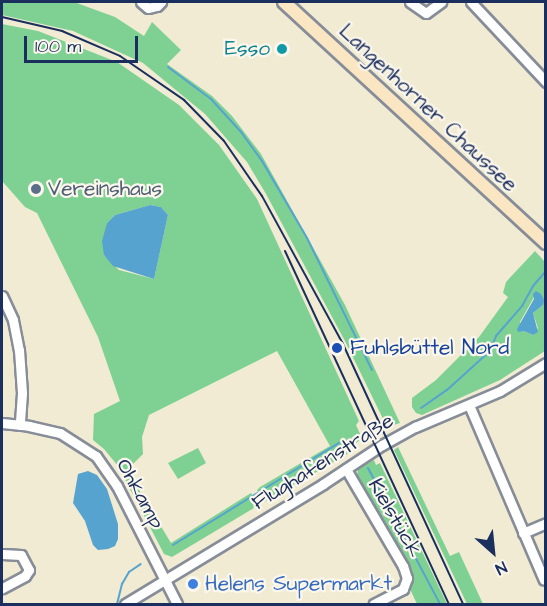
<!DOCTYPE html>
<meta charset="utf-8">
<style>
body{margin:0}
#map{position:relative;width:547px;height:606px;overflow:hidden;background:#f0ebd2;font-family:"Architects Daughter",sans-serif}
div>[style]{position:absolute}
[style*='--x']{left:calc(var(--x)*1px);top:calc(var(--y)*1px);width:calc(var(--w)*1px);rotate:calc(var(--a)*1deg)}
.green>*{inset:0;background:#7fd193}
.water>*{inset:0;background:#56a3cf}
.stream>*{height:2px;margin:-1px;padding:0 1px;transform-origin:1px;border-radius:1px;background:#56a3cf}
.roads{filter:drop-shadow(2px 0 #868d98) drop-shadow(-2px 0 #868d98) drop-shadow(0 2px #868d98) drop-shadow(0 -2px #868d98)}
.minor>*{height:9px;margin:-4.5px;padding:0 4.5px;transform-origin:4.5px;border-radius:4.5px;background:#fff}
.secondary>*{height:12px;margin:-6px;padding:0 6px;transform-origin:6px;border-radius:6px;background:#fbe6c4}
.rail>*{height:2px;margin:-1px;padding:0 1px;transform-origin:1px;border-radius:1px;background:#1b2f5e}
.dots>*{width:16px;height:16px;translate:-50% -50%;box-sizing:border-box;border:3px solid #fbf7ec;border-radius:50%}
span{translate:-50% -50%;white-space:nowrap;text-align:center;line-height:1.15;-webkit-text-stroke:4.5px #fbf7ec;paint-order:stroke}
.culture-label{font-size:21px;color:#0d838f}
.right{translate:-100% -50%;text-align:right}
.street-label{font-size:21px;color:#1b2f5e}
.service-label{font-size:21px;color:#4e5e75}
.left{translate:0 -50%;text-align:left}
.transit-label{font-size:21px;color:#164399}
.shop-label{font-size:21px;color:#366cbe}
.frame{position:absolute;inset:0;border:3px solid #1b2f5e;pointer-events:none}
.north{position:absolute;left:463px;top:522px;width:60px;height:60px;-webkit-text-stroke:4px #fbf7ec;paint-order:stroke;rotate:153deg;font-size:16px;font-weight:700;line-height:24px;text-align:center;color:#1b2f5e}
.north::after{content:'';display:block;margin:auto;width:21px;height:27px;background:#1b2f5e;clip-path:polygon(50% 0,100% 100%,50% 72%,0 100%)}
.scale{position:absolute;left:24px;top:36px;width:114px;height:27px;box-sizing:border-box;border:3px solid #1b2f5e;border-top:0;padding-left:8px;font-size:18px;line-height:21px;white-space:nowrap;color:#1b2f5e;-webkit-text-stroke:4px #fbf7ec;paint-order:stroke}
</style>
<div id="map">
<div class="green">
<i style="clip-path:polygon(2px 2px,74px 2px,115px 17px,144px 36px,152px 22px,181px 50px,167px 64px,212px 96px,232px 116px,261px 154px,345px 305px,400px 423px,387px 427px,345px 341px,266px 194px,247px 162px,205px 114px,143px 63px,73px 31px,2px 15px)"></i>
<i style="clip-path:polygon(evenodd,2px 24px,38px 31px,117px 62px,179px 105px,219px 145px,257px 199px,359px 421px,356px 425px,362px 438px,348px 450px,349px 453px,344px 456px,342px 453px,333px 458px,334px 462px,264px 502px,257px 490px,260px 487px,330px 446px,277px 351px,149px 415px,142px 437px,143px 454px,127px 470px,171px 543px,251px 493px,259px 505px,172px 557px,164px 554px,118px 466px,104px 449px,93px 440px,94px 414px,120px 401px,98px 337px,37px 213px,25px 207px,2px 181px,2px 24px,150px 205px,161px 207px,168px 215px,154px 279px,119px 270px,104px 255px,107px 223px,115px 215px,150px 205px)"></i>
<i style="clip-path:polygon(evenodd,535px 251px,545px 262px,545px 351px,500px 380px,422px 415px,416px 413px,412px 407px,412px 398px,436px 380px,479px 337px,508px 297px,503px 293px,506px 282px,535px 251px,541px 294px,543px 305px,533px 313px,538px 328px,533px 335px,524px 331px,520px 322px,534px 297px,541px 294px)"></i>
<i style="clip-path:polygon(398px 447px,450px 556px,459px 552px,483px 604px,467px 604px,394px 450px)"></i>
<i style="clip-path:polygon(198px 448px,206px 463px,178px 479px,168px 463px)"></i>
<i style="clip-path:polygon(374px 460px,376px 465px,380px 463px,447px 604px,417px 604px,409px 587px,409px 567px,357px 476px,358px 469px)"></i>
</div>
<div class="water">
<i style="clip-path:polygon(150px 205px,161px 207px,168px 215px,154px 279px,113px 266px,104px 255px,102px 241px,107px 223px,115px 215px)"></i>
<i style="clip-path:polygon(536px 291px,541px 294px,544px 300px,543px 305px,533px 313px,538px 332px,533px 335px,524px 331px,518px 332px,517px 329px,534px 299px,533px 294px)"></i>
<i style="clip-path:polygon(88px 471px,97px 475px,107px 489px,118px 524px,118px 539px,115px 546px,108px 549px,98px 550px,93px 545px,85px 521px,73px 503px,78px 474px)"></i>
</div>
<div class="stream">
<i style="--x:168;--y:67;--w:54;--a:36.7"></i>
<i style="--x:211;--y:99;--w:45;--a:47.7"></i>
<i style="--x:241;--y:132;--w:36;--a:54"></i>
<i style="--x:262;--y:161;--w:89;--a:59.7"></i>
<i style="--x:307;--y:238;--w:147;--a:63.8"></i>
<i style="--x:421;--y:408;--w:32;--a:-35"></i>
<i style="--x:447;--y:390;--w:58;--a:-42.2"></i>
<i style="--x:490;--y:351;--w:16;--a:-68"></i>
<i style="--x:496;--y:336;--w:40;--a:-49"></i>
<i style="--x:522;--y:306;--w:23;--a:-61"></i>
<i style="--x:533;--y:286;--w:20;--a:-49"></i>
<i style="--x:368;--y:468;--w:154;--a:62.1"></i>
<i style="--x:173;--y:545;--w:195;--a:-31.6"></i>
<i style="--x:117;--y:604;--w:21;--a:-76"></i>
<i style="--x:122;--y:584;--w:14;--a:-60"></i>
<i style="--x:129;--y:572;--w:14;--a:-34"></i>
</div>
<div class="roads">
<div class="minor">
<i style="--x:141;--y:2;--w:9;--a:41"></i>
<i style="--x:148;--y:8;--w:9;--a:-13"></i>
<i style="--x:157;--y:6;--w:6;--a:-45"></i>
<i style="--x:410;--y:2;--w:19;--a:35"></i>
<i style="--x:426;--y:13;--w:19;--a:-36"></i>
<i style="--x:471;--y:2;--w:110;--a:46.8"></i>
<i style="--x:2;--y:296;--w:26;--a:65"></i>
<i style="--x:13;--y:320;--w:31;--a:79"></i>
<i style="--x:19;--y:350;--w:43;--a:86"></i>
<i style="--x:22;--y:393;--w:32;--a:94"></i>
<i style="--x:469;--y:405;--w:190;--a:66.8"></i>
<i style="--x:2;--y:423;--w:27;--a:6"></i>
<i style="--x:29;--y:426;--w:32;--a:13"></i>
<i style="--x:60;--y:433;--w:43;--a:32.6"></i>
<i style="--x:96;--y:456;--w:37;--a:55"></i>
<i style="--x:117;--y:486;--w:132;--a:63"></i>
<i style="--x:346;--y:469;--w:113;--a:59.6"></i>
<i style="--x:403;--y:566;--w:13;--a:72"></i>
<i style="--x:407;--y:578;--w:12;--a:110"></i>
<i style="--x:403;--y:589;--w:33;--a:153"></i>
<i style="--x:523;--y:533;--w:25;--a:-23"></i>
<i style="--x:2;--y:554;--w:19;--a:3"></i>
<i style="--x:21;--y:555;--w:17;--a:62"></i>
<i style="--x:29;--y:570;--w:7;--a:124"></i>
<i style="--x:25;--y:576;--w:26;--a:152"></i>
<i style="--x:125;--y:604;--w:232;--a:-31.2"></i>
<i style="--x:323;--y:484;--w:71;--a:-33.5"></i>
<i style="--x:382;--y:445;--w:38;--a:-29"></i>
<i style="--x:415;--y:427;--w:92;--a:-23"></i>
<i style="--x:500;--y:391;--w:54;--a:-31.3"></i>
</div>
<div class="secondary">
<i style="--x:284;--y:2;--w:356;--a:42.6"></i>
</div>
</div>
<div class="rail">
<i style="--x:2;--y:17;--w:62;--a:13.1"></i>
<i style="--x:62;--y:31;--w:63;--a:23.3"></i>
<i style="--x:120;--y:56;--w:78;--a:34.5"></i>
<i style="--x:184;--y:100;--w:57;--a:45.7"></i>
<i style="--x:224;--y:141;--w:67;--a:55.4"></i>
<i style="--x:262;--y:196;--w:166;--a:61.3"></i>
<i style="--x:342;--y:342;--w:289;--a:65.2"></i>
<i style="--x:285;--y:251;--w:389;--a:65.1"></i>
</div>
<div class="dots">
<i style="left:282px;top:49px;background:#0f9aa8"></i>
<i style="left:36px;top:189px;background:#5c6f8a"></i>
<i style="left:337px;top:348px;background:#1a4fb4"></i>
<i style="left:193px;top:584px;background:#3f7fe0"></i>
</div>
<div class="culture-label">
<span class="right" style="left:270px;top:49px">Esso</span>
</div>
<div class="street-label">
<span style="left:428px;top:108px;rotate:43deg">Langenhorner Chaussee</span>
<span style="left:323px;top:462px;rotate:-32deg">Flughafenstraße</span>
<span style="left:140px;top:494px;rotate:61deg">Ohkamp</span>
<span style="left:395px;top:518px;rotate:60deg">Kielstück</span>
</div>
<div class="service-label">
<span class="left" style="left:48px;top:189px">Vereinshaus</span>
</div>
<div class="transit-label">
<span class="left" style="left:350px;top:348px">Fuhlsbüttel Nord</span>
</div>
<div class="shop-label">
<span class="left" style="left:205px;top:584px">Helens Supermarkt</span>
</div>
<div class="frame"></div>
<div class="north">N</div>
<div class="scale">100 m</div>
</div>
